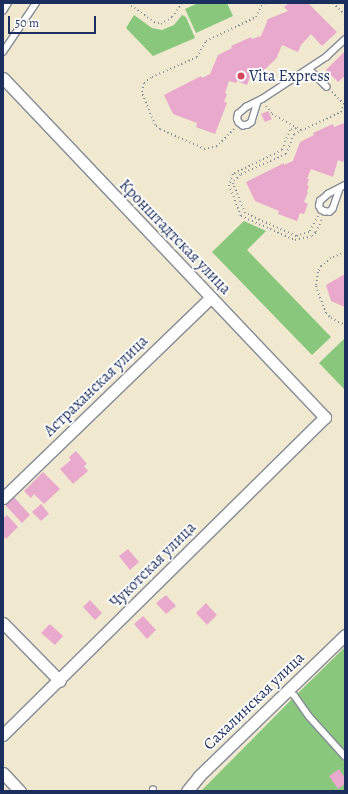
<!DOCTYPE html>
<meta charset="utf-8">
<style>
body{margin:0}
#map{position:relative;width:348px;height:794px;overflow:hidden;background:#f0e9d0;font-family:Alegreya,serif}
div>[style]{position:absolute}
[style*='--x']{left:calc(var(--x)*1px);top:calc(var(--y)*1px);width:calc(var(--w)*1px);rotate:calc(var(--a)*1deg)}
.green>*{inset:0;background:#89c77d}
.building>*{inset:0;background:#e9a9cd}
.path>*{height:2px;margin-top:-1px;transform-origin:0;background:repeating-linear-gradient(90deg,#868c97 0 1px,transparent 0 4px)}
.roads{filter:drop-shadow(1px 0 #868c97) drop-shadow(-1px 0 #868c97) drop-shadow(0 1px #868c97) drop-shadow(0 -1px #868c97)}
.service>*{height:5.5px;margin:-2.75px;padding:0 2.75px;transform-origin:2.75px;border-radius:2.75px;background:#fff}
.minor>*{height:11px;margin:-5.5px;padding:0 5.5px;transform-origin:5.5px;border-radius:5.5px;background:#fff}
.dots>*{width:11px;height:11px;translate:-50% -50%;box-sizing:border-box;border:2px solid #fff;border-radius:50%}
span{translate:-50% -50%;white-space:nowrap;text-align:center;line-height:1.15;-webkit-text-stroke:3.5px #fff;paint-order:stroke}
.poi-label{font-size:16px;color:#1b2f5e}
.left{translate:0 -50%;text-align:left}
.street-label{font-size:16px;color:#1b2f5e}
.frame{position:absolute;inset:0;border:4px solid #1b2f5e;pointer-events:none}
.scale{position:absolute;left:8px;top:16px;width:88px;height:18px;box-sizing:border-box;border:2px solid #1b2f5e;border-top:0;padding-left:5px;font-size:12px;line-height:14px;white-space:nowrap;color:#1b2f5e;-webkit-text-stroke:3px #fff;paint-order:stroke}
</style>
<div id="map">
<div class="green">
<i style="clip-path:polygon(198px 3px,227px 3px,233px 16px,196px 33px,185px 9px)"></i>
<i style="clip-path:polygon(134px 15px,152px 28px,162px 30px,174px 25px,182px 15px,186px 17px,195px 38px,153px 56px,126px 28px)"></i>
<i style="clip-path:polygon(244px 221px,266px 231px,247px 250px,331px 337px,312px 355px,212px 252px)"></i>
<i style="clip-path:polygon(344px 339px,345px 340px,345px 390px,319px 363px)"></i>
<i style="clip-path:polygon(345px 647px,345px 791px,201px 791px,295px 696px)"></i>
</div>
<div class="building">
<i style="clip-path:polygon(289px 3px,308px 3px,337px 32px,322px 46px,311px 34px,301px 45px,298px 52px,282px 45px,276px 59px,263px 71px,252px 72px,247px 85px,237px 81px,236px 83px,229px 81px,225px 93px,227px 94px,224px 102px,227px 103px,215px 134px,196px 127px,197px 123px,173px 114px,164px 95px,201px 76px,202px 78px,210px 74px,218px 55px,232px 48px,231px 46px,251px 37px,252px 39px,261px 36px,268px 19px,288px 11px,284px 7px)"></i>
<i style="clip-path:polygon(345px 51px,345px 76px,338px 82px,326px 70px)"></i>
<i style="clip-path:polygon(268px 111px,272px 119px,265px 122px,261px 114px)"></i>
<i style="clip-path:polygon(345px 120px,345px 157px,343px 162px,338px 160px,333px 177px,311px 169px,307px 179px,309px 179px,307px 185px,309px 186px,307px 191px,308px 192px,304px 202px,308px 204px,304px 214px,300px 213px,297px 221px,278px 214px,279px 211px,255px 201px,246px 182px,284px 163px,284px 165px,293px 161px,300px 142px,314px 135px,313px 133px,333px 124px,334px 127px,344px 123px)"></i>
<i style="clip-path:polygon(345px 274px,345px 307px,331px 301px,326px 285px)"></i>
<i style="clip-path:polygon(76px 451px,87px 464px,84px 466px,88px 471px,73px 484px,60px 469px,71px 460px,69px 457px)"></i>
<i style="clip-path:polygon(43px 472px,60px 489px,44px 504px,34px 494px,31px 498px,24px 491px)"></i>
<i style="clip-path:polygon(14px 497px,30px 515px,22px 523px,5px 505px)"></i>
<i style="clip-path:polygon(41px 504px,49px 514px,41px 521px,32px 512px)"></i>
<i style="clip-path:polygon(7px 515px,18px 527px,6px 539px,3px 536px,3px 519px)"></i>
<i style="clip-path:polygon(128px 549px,139px 562px,130px 570px,119px 556px)"></i>
<i style="clip-path:polygon(166px 595px,176px 606px,166px 614px,156px 603px)"></i>
<i style="clip-path:polygon(90px 600px,102px 613px,95px 620px,83px 607px)"></i>
<i style="clip-path:polygon(206px 603px,217px 615px,207px 625px,196px 613px)"></i>
<i style="clip-path:polygon(143px 616px,156px 630px,147px 639px,134px 624px)"></i>
<i style="clip-path:polygon(50px 624px,63px 636px,55px 645px,41px 633px)"></i>
<i style="clip-path:polygon(339px 769px,345px 778px,345px 784px,338px 789px,329px 776px)"></i>
</div>
<div class="path">
<i style="--x:128;--y:3;--w:32;--a:36"></i>
<i style="--x:154;--y:22;--w:7;--a:16"></i>
<i style="--x:161;--y:24;--w:13;--a:-32"></i>
<i style="--x:172;--y:17;--w:17;--a:-54"></i>
<i style="--x:333;--y:3;--w:17;--a:45"></i>
<i style="--x:332;--y:92;--w:17;--a:45"></i>
<i style="--x:266;--y:106;--w:10;--a:53"></i>
<i style="--x:272;--y:114;--w:33;--a:29"></i>
<i style="--x:296;--y:128;--w:6;--a:162"></i>
<i style="--x:290;--y:130;--w:22;--a:112"></i>
<i style="--x:282;--y:150;--w:55;--a:153.9"></i>
<i style="--x:233;--y:174;--w:12;--a:110"></i>
<i style="--x:229;--y:185;--w:33;--a:69"></i>
<i style="--x:241;--y:216;--w:59;--a:24"></i>
<i style="--x:295;--y:240;--w:17;--a:-13"></i>
<i style="--x:312;--y:236;--w:6;--a:-45"></i>
<i style="--x:316;--y:232;--w:14;--a:-65"></i>
<i style="--x:234;--y:129;--w:24;--a:135"></i>
<i style="--x:217;--y:146;--w:12;--a:166"></i>
<i style="--x:205;--y:149;--w:49;--a:-156"></i>
<i style="--x:160;--y:129;--w:6;--a:-141"></i>
<i style="--x:155;--y:125;--w:35;--a:-112"></i>
<i style="--x:142;--y:92;--w:9;--a:-77"></i>
<i style="--x:144;--y:83;--w:10;--a:-37"></i>
<i style="--x:152;--y:77;--w:49;--a:-24"></i>
<i style="--x:197;--y:57;--w:18;--a:-61"></i>
<i style="--x:206;--y:41;--w:55;--a:-25.6"></i>
<i style="--x:256;--y:17;--w:12;--a:-66"></i>
<i style="--x:261;--y:6;--w:6;--a:-31"></i>
<i style="--x:318;--y:216;--w:18;--a:119"></i>
<i style="--x:309;--y:232;--w:14;--a:163"></i>
<i style="--x:296;--y:236;--w:56;--a:-155.7"></i>
<i style="--x:245;--y:213;--w:31;--a:-112"></i>
<i style="--x:233;--y:184;--w:3;--a:-72"></i>
<i style="--x:234;--y:181;--w:10;--a:-45"></i>
<i style="--x:241;--y:174;--w:49;--a:-24"></i>
<i style="--x:286;--y:154;--w:22;--a:-68"></i>
<i style="--x:294;--y:134;--w:52;--a:-25.1"></i>
<i style="--x:341;--y:112;--w:12;--a:-70"></i>
<i style="--x:345;--y:252;--w:15;--a:157"></i>
<i style="--x:331;--y:258;--w:13;--a:141"></i>
<i style="--x:321;--y:266;--w:7;--a:117"></i>
<i style="--x:318;--y:272;--w:14;--a:98"></i>
<i style="--x:316;--y:286;--w:29;--a:70"></i>
<i style="--x:326;--y:313;--w:7;--a:45"></i>
<i style="--x:331;--y:318;--w:16;--a:27"></i>
</div>
<div class="roads">
<div class="service">
<i style="--x:3;--y:11;--w:9;--a:-58"></i>
<i style="--x:3;--y:52;--w:59;--a:-56"></i>
<i style="--x:309;--y:69;--w:25;--a:45"></i>
<i style="--x:258;--y:102;--w:21;--a:107"></i>
<i style="--x:252;--y:122;--w:5;--a:143"></i>
<i style="--x:248;--y:125;--w:5;--a:169"></i>
<i style="--x:243;--y:126;--w:5;--a:-143"></i>
<i style="--x:239;--y:123;--w:4;--a:-117"></i>
<i style="--x:237;--y:119;--w:5;--a:-79"></i>
<i style="--x:238;--y:114;--w:11;--a:-41"></i>
<i style="--x:246;--y:107;--w:18;--a:-27"></i>
<i style="--x:262;--y:99;--w:77;--a:-33.3"></i>
<i style="--x:326;--y:57;--w:26;--a:-43"></i>
<i style="--x:340;--y:189;--w:21;--a:109"></i>
<i style="--x:333;--y:209;--w:4;--a:135"></i>
<i style="--x:330;--y:212;--w:5;--a:180"></i>
<i style="--x:325;--y:212;--w:4;--a:-153"></i>
<i style="--x:321;--y:210;--w:4;--a:-117"></i>
<i style="--x:319;--y:206;--w:5;--a:-79"></i>
<i style="--x:320;--y:201;--w:11;--a:-41"></i>
<i style="--x:328;--y:194;--w:19;--a:-28"></i>
<i style="--x:288;--y:690;--w:9;--a:41"></i>
<i style="--x:295;--y:696;--w:24;--a:55"></i>
<i style="--x:309;--y:716;--w:54;--a:48"></i>
<i style="--x:153;--y:791;--w:1;--a:-90"></i>
</div>
<div class="minor">
<i style="--x:3;--y:78;--w:468;--a:46.5"></i>
<i style="--x:325;--y:417;--w:453;--a:135.4"></i>
<i style="--x:3;--y:498;--w:289;--a:-44"></i>
<i style="--x:3;--y:623;--w:81;--a:45.5"></i>
<i style="--x:3;--y:773;--w:25;--a:47"></i>
<i style="--x:187;--y:791;--w:19;--a:-51"></i>
<i style="--x:199;--y:776;--w:203;--a:-44"></i>
</div>
</div>
<div class="dots">
<i style="left:241px;top:76px;background:#d1495b"></i>
</div>
<div class="poi-label">
<span class="left" style="left:249px;top:76px">Vita Express</span>
</div>
<div class="street-label">
<span style="left:175px;top:237px;rotate:46deg">Кронштадтская улица</span>
<span style="left:96px;top:386px;rotate:-44deg">Астраханская улица</span>
<span style="left:153px;top:565px;rotate:-45deg">Чукотская улица</span>
<span style="left:254px;top:701px;rotate:-44deg">Сахалинская улица</span>
</div>
<div class="frame"></div>
<div class="scale">50 m</div>
</div>
